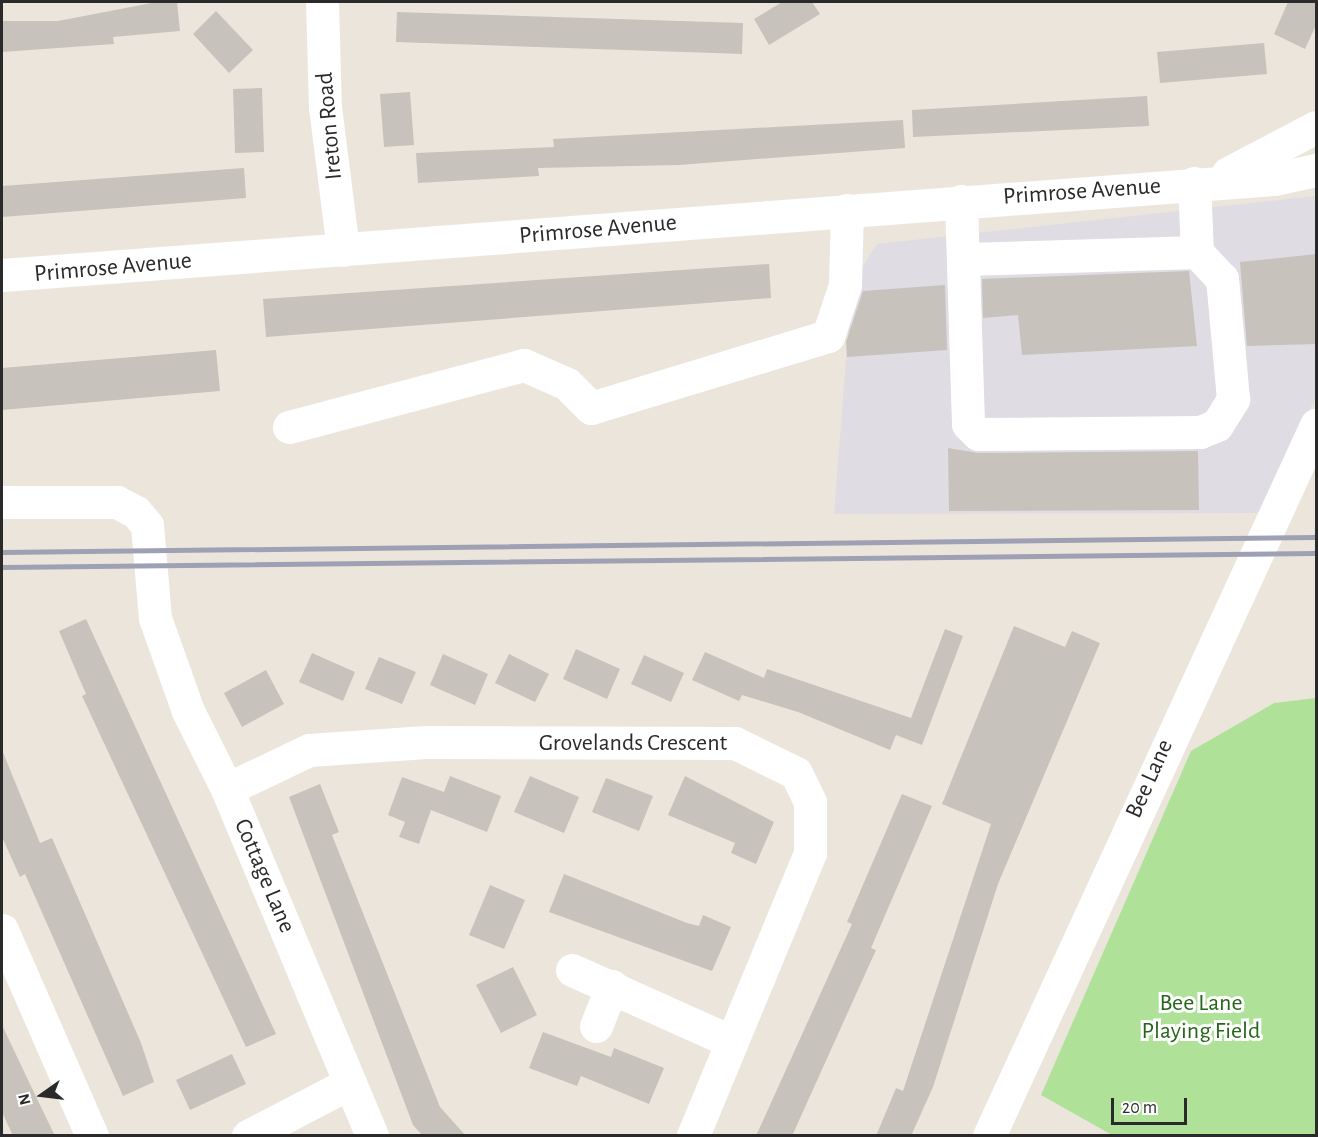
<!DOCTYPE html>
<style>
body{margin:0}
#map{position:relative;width:1318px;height:1137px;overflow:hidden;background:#ece5dc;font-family:"Alegreya Sans",sans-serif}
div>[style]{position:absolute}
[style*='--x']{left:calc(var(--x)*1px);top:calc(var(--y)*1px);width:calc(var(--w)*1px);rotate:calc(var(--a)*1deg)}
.industrial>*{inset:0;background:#dfdce4}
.green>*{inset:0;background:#afe298}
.building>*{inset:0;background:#c7c2bb}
.minor>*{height:33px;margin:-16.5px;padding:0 16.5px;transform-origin:16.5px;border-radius:16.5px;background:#fff}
.rail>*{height:4.5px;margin:-2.25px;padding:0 2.25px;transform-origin:2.25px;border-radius:2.25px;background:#9ea1b4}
span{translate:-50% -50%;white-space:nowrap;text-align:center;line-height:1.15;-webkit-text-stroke:6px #fff;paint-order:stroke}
.street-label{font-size:24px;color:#2a2a2a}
.park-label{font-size:24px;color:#27661a}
.frame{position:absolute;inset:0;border:3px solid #2a2a2a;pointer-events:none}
.north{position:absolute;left:12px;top:1065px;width:60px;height:60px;-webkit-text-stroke:4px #fff;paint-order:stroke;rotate:256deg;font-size:16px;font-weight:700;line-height:24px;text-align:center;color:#2a2a2a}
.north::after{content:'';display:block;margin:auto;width:21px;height:27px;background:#2a2a2a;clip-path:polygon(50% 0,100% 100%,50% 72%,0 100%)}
.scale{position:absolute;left:1111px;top:1098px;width:76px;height:27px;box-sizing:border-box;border:3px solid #2a2a2a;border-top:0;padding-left:8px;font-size:18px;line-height:21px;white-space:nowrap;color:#2a2a2a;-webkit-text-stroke:4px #fff;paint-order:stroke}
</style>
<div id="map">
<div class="industrial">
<i style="clip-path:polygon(1316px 196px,1316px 397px,1261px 513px,834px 514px,852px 283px,877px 244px)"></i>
</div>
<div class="green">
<i style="clip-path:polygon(1316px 698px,1316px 1135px,1112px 1135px,1041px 1095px,1191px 751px,1274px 703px)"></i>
</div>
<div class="building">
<i style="clip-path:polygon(157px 2px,177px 2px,180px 31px,113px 37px,114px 44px,2px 52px,2px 21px,58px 21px)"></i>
<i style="clip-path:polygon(782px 2px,812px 2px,820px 14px,769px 45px,754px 19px)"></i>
<i style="clip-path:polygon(1288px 2px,1317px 2px,1317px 23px,1305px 49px,1274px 34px)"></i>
<i style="clip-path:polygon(216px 11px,253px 50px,229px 73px,193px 34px)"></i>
<i style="clip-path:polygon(397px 12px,743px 23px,742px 54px,396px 42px)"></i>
<i style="clip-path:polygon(1264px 43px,1267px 74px,1160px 83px,1157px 52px)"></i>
<i style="clip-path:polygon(262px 88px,264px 152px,235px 153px,233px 89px)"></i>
<i style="clip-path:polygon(410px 92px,414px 145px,384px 147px,380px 94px)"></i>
<i style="clip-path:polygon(1147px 96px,1149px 126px,913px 137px,912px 110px)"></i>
<i style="clip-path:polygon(903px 120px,905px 148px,679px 165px,538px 168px,539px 176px,418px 183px,416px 153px,554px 147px,553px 139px)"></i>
<i style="clip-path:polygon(244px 168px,246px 198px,2px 217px,2px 186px)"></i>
<i style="clip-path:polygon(1317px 254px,1317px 344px,1247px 346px,1240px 262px)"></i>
<i style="clip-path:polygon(769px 264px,771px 298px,266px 337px,263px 299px)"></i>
<i style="clip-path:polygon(1189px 271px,1197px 346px,1022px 355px,1018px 315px,983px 318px,982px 279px)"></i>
<i style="clip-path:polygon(945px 285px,947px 350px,847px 357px,846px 342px,863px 291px)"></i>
<i style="clip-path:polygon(216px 350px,220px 391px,2px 410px,2px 368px)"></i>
<i style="clip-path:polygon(948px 448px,978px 453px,1198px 451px,1199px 510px,949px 511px)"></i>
<i style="clip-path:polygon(86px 619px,276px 1034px,246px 1047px,82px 696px,86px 694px,59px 631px)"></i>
<i style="clip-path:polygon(1014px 626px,1065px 647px,1072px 631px,1100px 643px,998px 884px,933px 1087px,911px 1136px,876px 1136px,896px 1088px,903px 1091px,991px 824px,942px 804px)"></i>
<i style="clip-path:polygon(945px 629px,963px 636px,922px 745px,896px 735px,890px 750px,798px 712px,742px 695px,739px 701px,692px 680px,705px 652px,764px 678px,767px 669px,911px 718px)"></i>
<i style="clip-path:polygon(576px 649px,620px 669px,607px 699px,563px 679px)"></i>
<i style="clip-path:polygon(312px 653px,355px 672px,343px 701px,299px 682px)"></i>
<i style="clip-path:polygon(443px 654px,488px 674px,475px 705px,430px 685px)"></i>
<i style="clip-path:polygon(509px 654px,549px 674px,535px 702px,495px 683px)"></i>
<i style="clip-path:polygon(644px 655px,684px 673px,671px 702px,631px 684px)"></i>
<i style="clip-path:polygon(379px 657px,416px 672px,402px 704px,365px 689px)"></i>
<i style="clip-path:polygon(266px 670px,284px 704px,242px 727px,224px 693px)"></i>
<i style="clip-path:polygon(2px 750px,40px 843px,52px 838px,141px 1043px,154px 1082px,123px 1096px,25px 874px,20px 877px,2px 837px)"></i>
<i style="clip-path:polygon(450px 776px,501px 796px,487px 832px,431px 810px,419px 844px,399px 837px,405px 822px,388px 815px,402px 777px,444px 792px)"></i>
<i style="clip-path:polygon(530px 776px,579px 797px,564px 833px,514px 812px)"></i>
<i style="clip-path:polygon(685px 776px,774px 822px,756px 864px,731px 853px,735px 843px,668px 815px)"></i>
<i style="clip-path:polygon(606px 778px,653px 796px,639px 831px,592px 812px)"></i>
<i style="clip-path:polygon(320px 784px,339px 832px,332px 835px,440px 1107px,466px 1136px,423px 1136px,413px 1125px,289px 797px)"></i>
<i style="clip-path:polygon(902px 794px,932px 806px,871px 948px,876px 950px,792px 1136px,756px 1136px,852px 924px,847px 922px)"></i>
<i style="clip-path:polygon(564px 874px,687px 923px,699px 926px,703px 915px,731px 927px,712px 971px,549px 912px)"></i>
<i style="clip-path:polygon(490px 885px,525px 900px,504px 949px,469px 935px)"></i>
<i style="clip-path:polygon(513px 967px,537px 1015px,501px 1033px,476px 985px)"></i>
<i style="clip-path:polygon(2px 1025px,28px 1080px,55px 1136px,13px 1136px,2px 1112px)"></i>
<i style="clip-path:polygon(543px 1032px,611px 1057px,614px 1048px,664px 1068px,649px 1104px,581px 1076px,577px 1086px,529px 1068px)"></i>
<i style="clip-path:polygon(232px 1054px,246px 1084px,190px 1110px,176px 1080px)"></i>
</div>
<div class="minor">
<i style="--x:322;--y:2;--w:105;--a:88.4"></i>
<i style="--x:325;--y:107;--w:144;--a:82.8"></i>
<i style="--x:1228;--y:173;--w:99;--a:-27.6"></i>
<i style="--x:961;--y:201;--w:223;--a:88.2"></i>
<i style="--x:968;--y:424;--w:14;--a:45"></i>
<i style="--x:978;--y:434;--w:222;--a:-0.5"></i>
<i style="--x:1200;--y:432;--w:18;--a:-22"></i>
<i style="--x:1217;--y:425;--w:31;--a:-58"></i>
<i style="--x:1233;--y:399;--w:121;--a:-95.2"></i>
<i style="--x:1222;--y:279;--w:37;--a:-133"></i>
<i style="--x:1197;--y:252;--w:69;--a:-92.5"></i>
<i style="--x:965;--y:259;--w:232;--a:-1.7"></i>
<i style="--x:2;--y:275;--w:1276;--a:-4.32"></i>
<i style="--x:1274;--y:179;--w:43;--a:-12.1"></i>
<i style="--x:289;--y:427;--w:243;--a:-14.8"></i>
<i style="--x:524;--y:365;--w:47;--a:23.8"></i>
<i style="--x:567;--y:384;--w:34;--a:45"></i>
<i style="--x:591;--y:408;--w:248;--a:-16.9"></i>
<i style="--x:828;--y:336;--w:54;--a:-71.6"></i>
<i style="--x:845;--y:285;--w:75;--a:-88.5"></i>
<i style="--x:2;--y:502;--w:115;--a:0"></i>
<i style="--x:117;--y:502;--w:21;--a:28"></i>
<i style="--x:136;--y:512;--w:17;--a:50"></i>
<i style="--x:147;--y:525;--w:93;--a:85.1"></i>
<i style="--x:155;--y:618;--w:99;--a:70.5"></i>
<i style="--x:188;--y:711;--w:87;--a:63.4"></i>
<i style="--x:227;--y:789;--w:376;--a:67.3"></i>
<i style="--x:227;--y:789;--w:91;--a:-25.4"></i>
<i style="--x:309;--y:750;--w:117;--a:-3.9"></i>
<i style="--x:426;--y:742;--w:309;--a:0.2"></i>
<i style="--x:735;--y:743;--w:68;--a:26.2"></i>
<i style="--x:796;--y:773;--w:32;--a:64"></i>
<i style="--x:810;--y:802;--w:51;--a:90"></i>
<i style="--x:810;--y:853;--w:306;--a:112.5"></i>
<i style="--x:2;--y:930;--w:225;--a:66.4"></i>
<i style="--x:572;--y:970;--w:175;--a:24.2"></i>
<i style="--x:596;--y:1026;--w:43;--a:-68.2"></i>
<i style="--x:248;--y:1136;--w:115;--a:-27.5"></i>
<i style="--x:989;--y:1136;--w:783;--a:-65.3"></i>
</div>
<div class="rail">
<i style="--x:2;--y:552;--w:1314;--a:-0.65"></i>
<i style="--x:2;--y:567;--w:1314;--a:-0.61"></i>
</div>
<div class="street-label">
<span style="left:330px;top:126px;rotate:-95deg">Ireton Road</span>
<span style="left:1082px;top:192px;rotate:-4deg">Primrose Avenue</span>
<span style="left:598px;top:230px;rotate:-5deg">Primrose Avenue</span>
<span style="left:113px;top:268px;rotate:-5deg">Primrose Avenue</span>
<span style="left:633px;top:744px">Grovelands Crescent</span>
<span style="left:1150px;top:779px;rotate:-66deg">Bee Lane</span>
<span style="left:264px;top:876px;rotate:67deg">Cottage Lane</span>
</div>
<div class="park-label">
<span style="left:1201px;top:1018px">Bee Lane<br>Playing Field</span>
</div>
<div class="frame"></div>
<div class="north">N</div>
<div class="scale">20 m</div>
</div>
